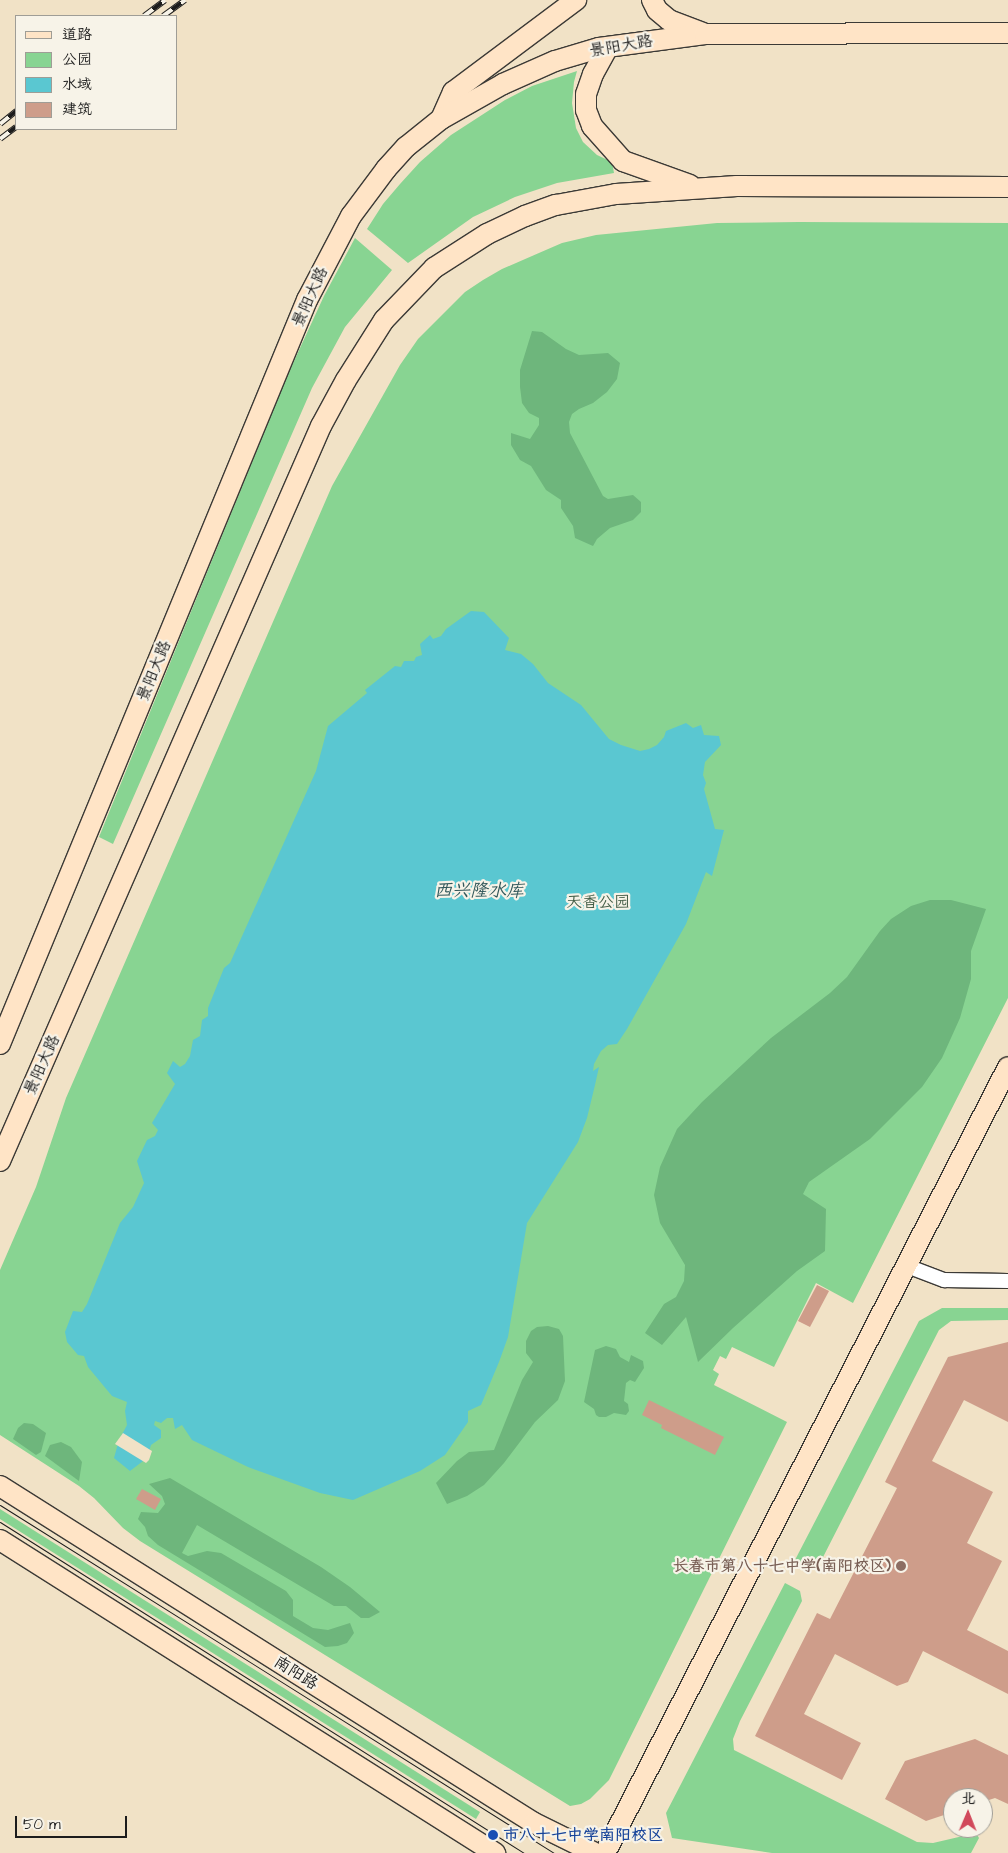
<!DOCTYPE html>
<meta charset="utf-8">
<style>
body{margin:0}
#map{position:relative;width:1008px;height:1853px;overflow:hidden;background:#f1e2c6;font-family:"Architects Daughter","LXGW WenKai TC",sans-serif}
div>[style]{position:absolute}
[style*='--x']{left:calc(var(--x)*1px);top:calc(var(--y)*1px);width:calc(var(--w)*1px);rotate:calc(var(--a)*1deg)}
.green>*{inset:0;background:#88d492}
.forest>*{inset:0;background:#6eb67c}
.water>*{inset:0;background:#5ac7d1}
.pier>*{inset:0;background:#f1e2c6}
.building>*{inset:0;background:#ce9d8a}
.roads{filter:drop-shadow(1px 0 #3c3a36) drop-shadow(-1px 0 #3c3a36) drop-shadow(0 1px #3c3a36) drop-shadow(0 -1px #3c3a36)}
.street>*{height:14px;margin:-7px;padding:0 7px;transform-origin:7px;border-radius:7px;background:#fff}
.secondary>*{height:20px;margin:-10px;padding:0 10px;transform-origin:10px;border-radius:10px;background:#ffe4c6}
.tram>*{height:1px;margin:-0.5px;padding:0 0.5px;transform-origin:0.5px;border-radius:0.5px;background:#1c1c1c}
.rail>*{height:5.5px;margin-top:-2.75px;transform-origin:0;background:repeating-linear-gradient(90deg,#f7f3e8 0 11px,#1c1c1c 0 22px);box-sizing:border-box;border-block:1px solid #1c1c1c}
.dots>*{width:14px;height:14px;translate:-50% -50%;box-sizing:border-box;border:2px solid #f7f3e8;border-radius:50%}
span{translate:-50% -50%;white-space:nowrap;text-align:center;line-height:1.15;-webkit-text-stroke:4.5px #f7f3e8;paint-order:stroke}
.street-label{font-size:16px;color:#1c1c1c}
.park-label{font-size:16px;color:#425c45}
.education-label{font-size:16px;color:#785e54;font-weight:700}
.right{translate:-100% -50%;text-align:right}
.transit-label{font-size:16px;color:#164399;font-weight:700}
.left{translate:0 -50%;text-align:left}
.water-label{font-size:18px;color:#32585b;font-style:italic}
.legend{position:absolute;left:15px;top:15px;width:162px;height:115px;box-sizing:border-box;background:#f7f3e8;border:1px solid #9f9d96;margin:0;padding:6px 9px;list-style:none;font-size:15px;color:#1c1c1c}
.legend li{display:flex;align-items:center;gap:10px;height:25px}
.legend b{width:25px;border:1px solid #9f9d96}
.north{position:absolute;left:943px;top:1788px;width:50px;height:50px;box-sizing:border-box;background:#f7f3e8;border:1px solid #9f9d96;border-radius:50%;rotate:1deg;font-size:14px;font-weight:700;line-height:20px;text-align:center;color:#1c1c1c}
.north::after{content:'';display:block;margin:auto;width:18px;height:22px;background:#d1495b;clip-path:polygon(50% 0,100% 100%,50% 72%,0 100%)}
.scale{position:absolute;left:15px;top:1816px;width:112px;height:22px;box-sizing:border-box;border:2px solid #1c1c1c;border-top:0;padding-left:6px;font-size:15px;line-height:18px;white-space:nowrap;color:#1c1c1c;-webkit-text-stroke:4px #f7f3e8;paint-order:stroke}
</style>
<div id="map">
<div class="green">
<i style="clip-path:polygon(577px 71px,574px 82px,572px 103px,576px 128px,583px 142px,597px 155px,612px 162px,614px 173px,557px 183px,515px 197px,473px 217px,408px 263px,367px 229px,383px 204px,400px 184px,420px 162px,451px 135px,505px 100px,532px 86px)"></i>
<i style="clip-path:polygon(799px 222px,1008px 223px,1008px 998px,853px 1303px,816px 1283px,774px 1367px,732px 1347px,726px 1359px,720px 1356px,713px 1370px,719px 1374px,714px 1385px,787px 1422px,609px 1780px,590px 1799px,581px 1804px,570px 1806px,140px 1541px,123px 1528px,94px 1498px,79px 1486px,0 1435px,0 1270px,36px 1187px,66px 1098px,332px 486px,400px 365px,418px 339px,465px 292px,483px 280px,502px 269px,562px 243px,596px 235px,717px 223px)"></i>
<i style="clip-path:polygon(355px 238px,392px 270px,345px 327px,312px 388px,113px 844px,99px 837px,288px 374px,324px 296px)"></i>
<i style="clip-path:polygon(942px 1308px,1008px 1308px,1008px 1320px,951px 1321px,939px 1330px,820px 1563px,815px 1568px,810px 1567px,795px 1560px,919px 1321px)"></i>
<i style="clip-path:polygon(0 1509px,480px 1812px,476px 1819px,0 1519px)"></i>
<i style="clip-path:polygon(785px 1583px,800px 1591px,802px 1601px,740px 1721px,733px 1739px,734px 1750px,917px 1842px,933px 1843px,976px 1833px,979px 1838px,971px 1853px,772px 1853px,672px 1838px,666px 1813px)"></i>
</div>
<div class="forest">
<i style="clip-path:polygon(532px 331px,542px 332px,566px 349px,579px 355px,608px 353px,620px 363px,617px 379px,607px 392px,593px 403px,579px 409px,572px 414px,569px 422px,570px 433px,603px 496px,608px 499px,633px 495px,641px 502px,641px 512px,633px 520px,610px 528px,597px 539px,593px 546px,575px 538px,573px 526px,561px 508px,561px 500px,546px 490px,531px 466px,520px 460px,511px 445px,511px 433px,530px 439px,539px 425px,539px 418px,529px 413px,522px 403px,520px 387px,520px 370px)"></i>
<i style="clip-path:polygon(930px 900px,951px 900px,986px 909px,971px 951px,971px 979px,960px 1018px,942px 1058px,922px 1087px,870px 1139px,809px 1182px,803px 1194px,826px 1209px,825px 1251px,797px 1271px,733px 1328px,698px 1362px,686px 1317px,662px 1345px,645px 1333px,664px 1304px,676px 1297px,684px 1281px,685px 1265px,660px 1223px,654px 1195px,660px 1167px,677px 1129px,702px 1102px,771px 1038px,830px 993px,847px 977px,880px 931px,891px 919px,911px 906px)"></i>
<i style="clip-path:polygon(548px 1326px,559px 1329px,563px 1336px,565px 1381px,558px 1400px,535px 1422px,504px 1463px,484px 1485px,467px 1496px,447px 1504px,436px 1483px,457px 1461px,469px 1452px,494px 1450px,522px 1380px,533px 1362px,526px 1353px,526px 1341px,531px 1331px,537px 1327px)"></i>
<i style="clip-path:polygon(606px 1346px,616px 1349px,620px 1357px,629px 1362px,631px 1355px,643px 1361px,644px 1368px,635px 1382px,630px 1380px,626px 1383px,624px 1401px,628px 1404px,629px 1411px,626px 1415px,614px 1413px,606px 1417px,599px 1417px,596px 1415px,594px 1409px,584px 1402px,595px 1350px)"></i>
<i style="clip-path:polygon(24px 1423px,33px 1424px,46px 1433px,41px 1452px,36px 1455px,13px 1439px,18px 1428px)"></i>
<i style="clip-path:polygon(61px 1442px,71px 1447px,82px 1462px,79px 1481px,45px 1456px,50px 1445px)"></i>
<i style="clip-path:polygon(170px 1478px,321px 1567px,350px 1587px,380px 1612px,369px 1618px,361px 1618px,346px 1606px,334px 1606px,197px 1525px,182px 1553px,188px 1556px,207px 1551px,221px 1553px,286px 1591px,293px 1600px,293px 1616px,313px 1628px,328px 1630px,350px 1623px,354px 1633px,347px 1643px,338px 1646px,325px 1647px,158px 1545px,148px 1536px,145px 1527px,138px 1519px,141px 1512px,158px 1513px,165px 1504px,162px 1496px,149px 1484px)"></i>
</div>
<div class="water">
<i style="clip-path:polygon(471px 611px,484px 612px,509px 638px,505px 650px,521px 654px,533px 664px,548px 683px,581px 705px,609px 739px,621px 745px,640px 751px,649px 749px,657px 745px,664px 737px,666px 731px,686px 723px,693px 728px,701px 725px,704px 735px,719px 736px,721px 745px,705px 762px,703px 775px,706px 783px,704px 789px,715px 829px,724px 830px,712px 876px,706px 872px,686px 924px,627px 1029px,617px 1044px,608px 1045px,601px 1051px,594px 1064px,593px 1071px,599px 1067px,595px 1085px,587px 1118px,578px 1142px,527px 1223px,508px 1337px,499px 1362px,481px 1405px,468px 1411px,468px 1422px,445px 1455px,420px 1471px,353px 1500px,320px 1493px,248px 1467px,192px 1440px,182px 1425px,175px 1429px,173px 1418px,167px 1418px,161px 1423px,155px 1421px,154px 1425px,161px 1430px,161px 1438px,151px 1445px,147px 1458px,130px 1471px,114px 1458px,119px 1440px,127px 1425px,125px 1411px,127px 1402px,112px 1396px,88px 1367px,84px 1356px,78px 1355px,67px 1342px,65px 1332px,73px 1311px,82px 1312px,87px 1304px,120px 1223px,133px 1207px,144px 1183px,137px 1161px,147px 1140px,155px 1136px,158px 1130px,152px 1123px,175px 1084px,167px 1073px,173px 1061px,180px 1067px,185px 1064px,190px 1056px,193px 1040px,200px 1036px,202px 1020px,208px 1016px,208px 1008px,224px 968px,230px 963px,316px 771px,328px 726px,367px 693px,365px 690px,395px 666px,401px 667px,404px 661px,414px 661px,416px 657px,422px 655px,420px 644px,430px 635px,433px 639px,441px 636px,446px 629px)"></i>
</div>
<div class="pier">
<i style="clip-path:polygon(123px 1433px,152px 1451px,149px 1460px,146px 1463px,115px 1444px)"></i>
</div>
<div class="building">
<i style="clip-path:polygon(817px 1285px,829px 1291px,810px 1327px,798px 1321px)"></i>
<i style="clip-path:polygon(1008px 1342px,1008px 1422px,964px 1400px,932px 1461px,993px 1492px,967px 1543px,1002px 1561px,967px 1630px,1008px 1651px,1008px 1694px,923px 1651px,908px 1682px,897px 1686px,835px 1654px,804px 1714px,861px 1743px,842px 1780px,755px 1736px,817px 1613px,830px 1619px,897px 1488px,885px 1482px,948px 1357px)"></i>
<i style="clip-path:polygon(649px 1400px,724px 1437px,715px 1455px,661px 1428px,662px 1425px,642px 1415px)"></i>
<i style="clip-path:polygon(142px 1489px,161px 1499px,155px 1510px,136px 1499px)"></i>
<i style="clip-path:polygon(975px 1739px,1008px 1755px,1008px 1804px,995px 1798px,983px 1802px,983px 1798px,953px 1798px,953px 1812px,926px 1821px,885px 1799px,905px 1761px)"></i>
</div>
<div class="roads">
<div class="street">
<i style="--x:907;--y:1266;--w:40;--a:21"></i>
<i style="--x:944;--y:1280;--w:64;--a:0.9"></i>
</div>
<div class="secondary">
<i style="--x:652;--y:0;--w:11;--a:63"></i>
<i style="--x:657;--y:10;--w:16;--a:40"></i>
<i style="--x:669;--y:20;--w:36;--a:21"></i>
<i style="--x:608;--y:47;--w:31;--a:119"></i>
<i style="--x:593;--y:74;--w:21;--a:109"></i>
<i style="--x:586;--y:94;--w:16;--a:90"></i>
<i style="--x:586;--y:110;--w:17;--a:69"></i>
<i style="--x:592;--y:126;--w:47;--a:48.5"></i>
<i style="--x:623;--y:161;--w:71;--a:19.7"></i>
<i style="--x:441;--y:119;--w:30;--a:-66"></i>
<i style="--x:453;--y:92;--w:154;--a:-36.8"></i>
<i style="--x:0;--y:1044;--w:805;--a:-67.58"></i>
<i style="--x:307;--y:300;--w:95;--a:-62.4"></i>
<i style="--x:351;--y:216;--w:59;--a:-53.3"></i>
<i style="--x:386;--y:169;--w:30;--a:-48"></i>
<i style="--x:406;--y:147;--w:45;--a:-38.7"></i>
<i style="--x:441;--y:119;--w:71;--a:-29.4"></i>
<i style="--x:503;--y:84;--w:57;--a:-23.9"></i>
<i style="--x:555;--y:61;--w:46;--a:-16.5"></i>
<i style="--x:599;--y:48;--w:107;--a:-7.5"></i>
<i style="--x:705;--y:34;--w:303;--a:-0.2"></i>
<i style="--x:0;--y:1161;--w:802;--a:-66.41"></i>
<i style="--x:321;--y:426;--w:52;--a:-61.5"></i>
<i style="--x:346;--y:380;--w:71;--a:-57.7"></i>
<i style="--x:384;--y:320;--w:72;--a:-46.1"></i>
<i style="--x:434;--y:268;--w:63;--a:-32.7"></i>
<i style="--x:487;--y:234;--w:42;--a:-25.3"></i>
<i style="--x:525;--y:216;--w:33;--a:-20"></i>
<i style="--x:556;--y:205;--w:61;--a:-10.4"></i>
<i style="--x:616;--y:194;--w:121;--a:-3.8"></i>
<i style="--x:737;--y:186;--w:271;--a:0.2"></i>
<i style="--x:0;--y:1486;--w:631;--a:32.26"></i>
<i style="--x:534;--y:1823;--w:68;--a:26.2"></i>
<i style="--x:0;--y:1540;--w:586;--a:32.31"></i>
<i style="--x:605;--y:1853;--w:883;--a:-62.85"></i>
</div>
</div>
<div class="tram">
<i style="--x:0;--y:1505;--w:654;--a:32.14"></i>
<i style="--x:0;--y:1522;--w:620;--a:32.28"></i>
</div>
<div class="rail">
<i style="--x:144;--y:16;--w:26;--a:-37"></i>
<i style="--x:163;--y:16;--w:27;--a:-36"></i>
<i style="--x:0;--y:124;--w:21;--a:-39"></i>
<i style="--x:0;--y:139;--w:20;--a:-37"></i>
</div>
<div class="dots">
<i style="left:901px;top:1566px;background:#8d6e63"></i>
<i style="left:493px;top:1835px;background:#1a4fb4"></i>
</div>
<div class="street-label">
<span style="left:621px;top:46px;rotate:-10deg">景阳大路</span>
<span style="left:310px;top:297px;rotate:-66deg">景阳大路</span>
<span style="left:154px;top:671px;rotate:-68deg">景阳大路</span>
<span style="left:42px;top:1065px;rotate:-66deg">景阳大路</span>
<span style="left:296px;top:1673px;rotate:32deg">南阳路</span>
</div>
<div class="park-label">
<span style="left:598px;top:902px">天香公园</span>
</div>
<div class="education-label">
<span class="right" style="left:891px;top:1566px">长春市第八十七中学(南阳校区)</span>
</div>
<div class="transit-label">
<span class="left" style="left:503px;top:1835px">市八十七中学南阳校区</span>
</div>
<div class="water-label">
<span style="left:479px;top:891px">西兴隆水库</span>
</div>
<ul class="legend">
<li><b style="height:6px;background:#ffe4c6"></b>道路</li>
<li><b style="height:14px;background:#88d492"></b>公园</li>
<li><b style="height:14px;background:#5ac7d1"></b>水域</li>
<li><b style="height:14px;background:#ce9d8a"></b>建筑</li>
</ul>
<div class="north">北</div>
<div class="scale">50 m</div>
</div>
